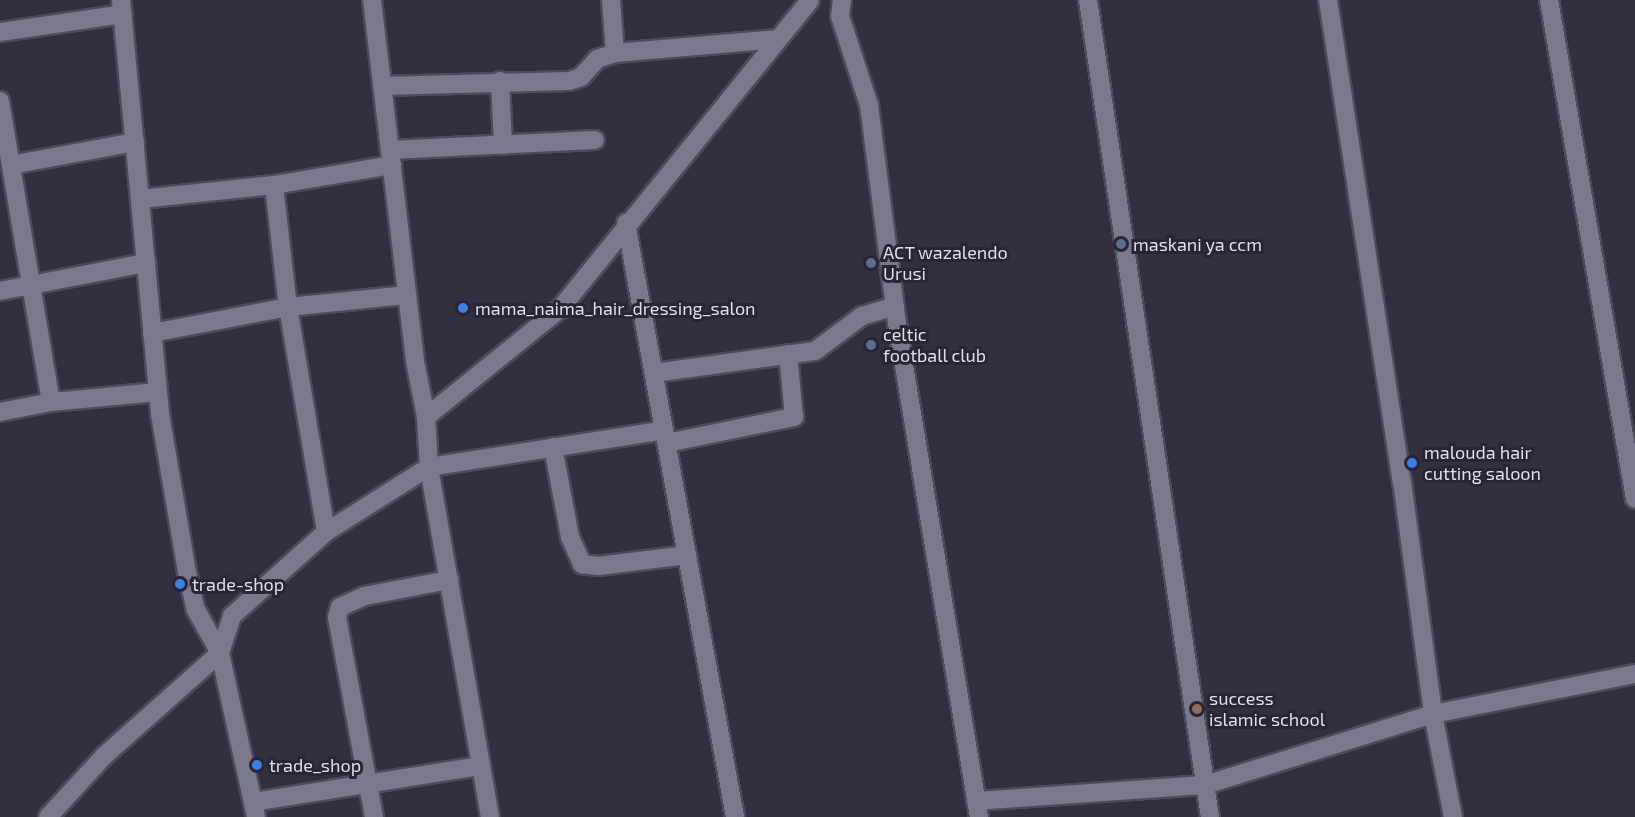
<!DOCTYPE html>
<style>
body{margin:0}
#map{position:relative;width:1635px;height:817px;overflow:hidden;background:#323040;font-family:"Exo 2",sans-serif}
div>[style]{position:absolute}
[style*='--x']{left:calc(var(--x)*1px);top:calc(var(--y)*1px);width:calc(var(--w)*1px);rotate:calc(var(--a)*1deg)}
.roads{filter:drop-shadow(2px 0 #4d4b59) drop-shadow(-2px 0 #4d4b59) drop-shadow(0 2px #4d4b59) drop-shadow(0 -2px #4d4b59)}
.street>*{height:18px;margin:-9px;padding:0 9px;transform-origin:9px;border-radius:9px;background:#7a788b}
.dots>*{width:16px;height:16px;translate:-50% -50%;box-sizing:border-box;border:3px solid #282636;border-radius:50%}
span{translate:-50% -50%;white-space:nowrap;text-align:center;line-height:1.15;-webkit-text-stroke:6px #282636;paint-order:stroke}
.poi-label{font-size:18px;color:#dfdee9}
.left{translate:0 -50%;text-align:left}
</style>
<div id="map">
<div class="roads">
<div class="street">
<i style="--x:121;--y:0;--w:416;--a:84.6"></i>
<i style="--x:160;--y:414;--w:160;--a:80.3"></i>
<i style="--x:187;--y:572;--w:39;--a:77"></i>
<i style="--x:196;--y:610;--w:49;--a:60.8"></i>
<i style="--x:220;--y:653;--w:168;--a:77.6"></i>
<i style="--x:372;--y:0;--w:364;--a:83.2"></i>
<i style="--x:415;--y:361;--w:57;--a:78.9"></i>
<i style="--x:611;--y:0;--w:53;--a:85.7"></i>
<i style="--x:842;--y:0;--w:16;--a:97"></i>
<i style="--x:840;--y:16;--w:94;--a:72"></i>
<i style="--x:869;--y:105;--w:220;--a:82.7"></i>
<i style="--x:897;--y:323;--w:501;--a:80.58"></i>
<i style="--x:1088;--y:0;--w:826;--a:81.51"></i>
<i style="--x:1328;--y:0;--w:487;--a:81.3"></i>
<i style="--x:1402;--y:481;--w:235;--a:82.4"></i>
<i style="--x:1433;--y:714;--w:105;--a:79"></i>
<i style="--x:1549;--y:0;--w:506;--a:80.22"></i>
<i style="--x:0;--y:32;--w:124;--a:-8.3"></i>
<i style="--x:500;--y:81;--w:64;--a:87.3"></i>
<i style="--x:382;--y:86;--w:187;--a:-1.5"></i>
<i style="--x:569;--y:81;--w:13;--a:-18"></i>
<i style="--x:581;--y:77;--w:24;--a:-48"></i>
<i style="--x:597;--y:59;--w:19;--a:-18"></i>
<i style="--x:615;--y:53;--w:164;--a:-4.9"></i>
<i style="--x:0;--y:101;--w:305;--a:80.4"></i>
<i style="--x:390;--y:150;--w:205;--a:-2.8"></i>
<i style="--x:11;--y:165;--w:126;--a:-10.5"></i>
<i style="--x:274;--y:185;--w:120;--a:-9.6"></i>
<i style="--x:140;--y:199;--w:135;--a:-6"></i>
<i style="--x:274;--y:185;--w:123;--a:83.5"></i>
<i style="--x:288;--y:307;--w:228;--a:80.4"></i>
<i style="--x:626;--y:223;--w:604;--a:79.6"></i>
<i style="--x:0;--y:291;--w:149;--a:-10.9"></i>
<i style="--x:152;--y:333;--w:138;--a:-10.8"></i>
<i style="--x:288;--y:307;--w:120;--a:-5.8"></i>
<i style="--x:654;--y:373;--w:162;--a:-7.8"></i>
<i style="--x:815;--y:351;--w:59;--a:-36.7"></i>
<i style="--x:862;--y:316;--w:34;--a:-17"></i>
<i style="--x:0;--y:412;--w:52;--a:-11.1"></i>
<i style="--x:51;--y:402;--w:106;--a:-5.4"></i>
<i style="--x:667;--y:443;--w:130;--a:-11.6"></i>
<i style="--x:794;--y:417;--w:63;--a:-95.4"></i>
<i style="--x:553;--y:447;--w:92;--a:79.3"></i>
<i style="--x:570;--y:537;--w:30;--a:66"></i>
<i style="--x:582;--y:564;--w:16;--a:7"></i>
<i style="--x:598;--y:566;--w:90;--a:-7"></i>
<i style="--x:976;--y:801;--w:230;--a:-4"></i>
<i style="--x:1205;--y:785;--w:239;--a:-17.3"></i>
<i style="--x:1433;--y:714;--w:206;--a:-11.2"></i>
<i style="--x:253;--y:802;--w:231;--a:-9"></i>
<i style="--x:48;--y:817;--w:83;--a:-47.4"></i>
<i style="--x:104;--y:756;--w:155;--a:-41.6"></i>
<i style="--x:220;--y:653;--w:39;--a:-72"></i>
<i style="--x:232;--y:616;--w:126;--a:-41.8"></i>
<i style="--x:326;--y:532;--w:122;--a:-32.3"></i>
<i style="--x:429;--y:467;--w:50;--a:-93.4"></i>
<i style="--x:426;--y:417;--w:172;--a:-38.9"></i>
<i style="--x:560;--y:309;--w:397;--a:-51"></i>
<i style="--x:374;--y:817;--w:203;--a:-100.5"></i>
<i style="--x:337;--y:617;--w:10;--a:-73"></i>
<i style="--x:340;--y:607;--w:27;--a:-24"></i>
<i style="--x:365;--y:596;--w:86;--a:-10.8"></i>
<i style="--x:490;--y:817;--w:355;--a:-99.9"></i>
<i style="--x:429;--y:467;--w:238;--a:-8.9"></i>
</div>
</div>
<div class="dots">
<i style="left:1121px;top:244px;background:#5c6f8a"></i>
<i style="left:871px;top:263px;background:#5c6f8a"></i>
<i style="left:463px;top:308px;background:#3f7fe0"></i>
<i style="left:871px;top:345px;background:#5c6f8a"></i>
<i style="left:1412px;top:463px;background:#3f7fe0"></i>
<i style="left:180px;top:584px;background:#3f7fe0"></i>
<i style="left:1197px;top:709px;background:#8d6e63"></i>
<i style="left:257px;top:765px;background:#3f7fe0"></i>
</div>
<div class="poi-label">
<span class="left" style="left:1133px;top:244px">maskani ya ccm</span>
<span class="left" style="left:883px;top:263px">ACT wazalendo<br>Urusi</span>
<span class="left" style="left:475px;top:308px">mama_naima_hair_dressing_salon</span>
<span class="left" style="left:883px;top:345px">celtic<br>football club</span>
<span class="left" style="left:1424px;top:463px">malouda hair<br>cutting saloon</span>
<span class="left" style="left:192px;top:584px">trade-shop</span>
<span class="left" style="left:1209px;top:709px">success<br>islamic school</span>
<span class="left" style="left:269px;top:765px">trade_shop</span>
</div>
</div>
